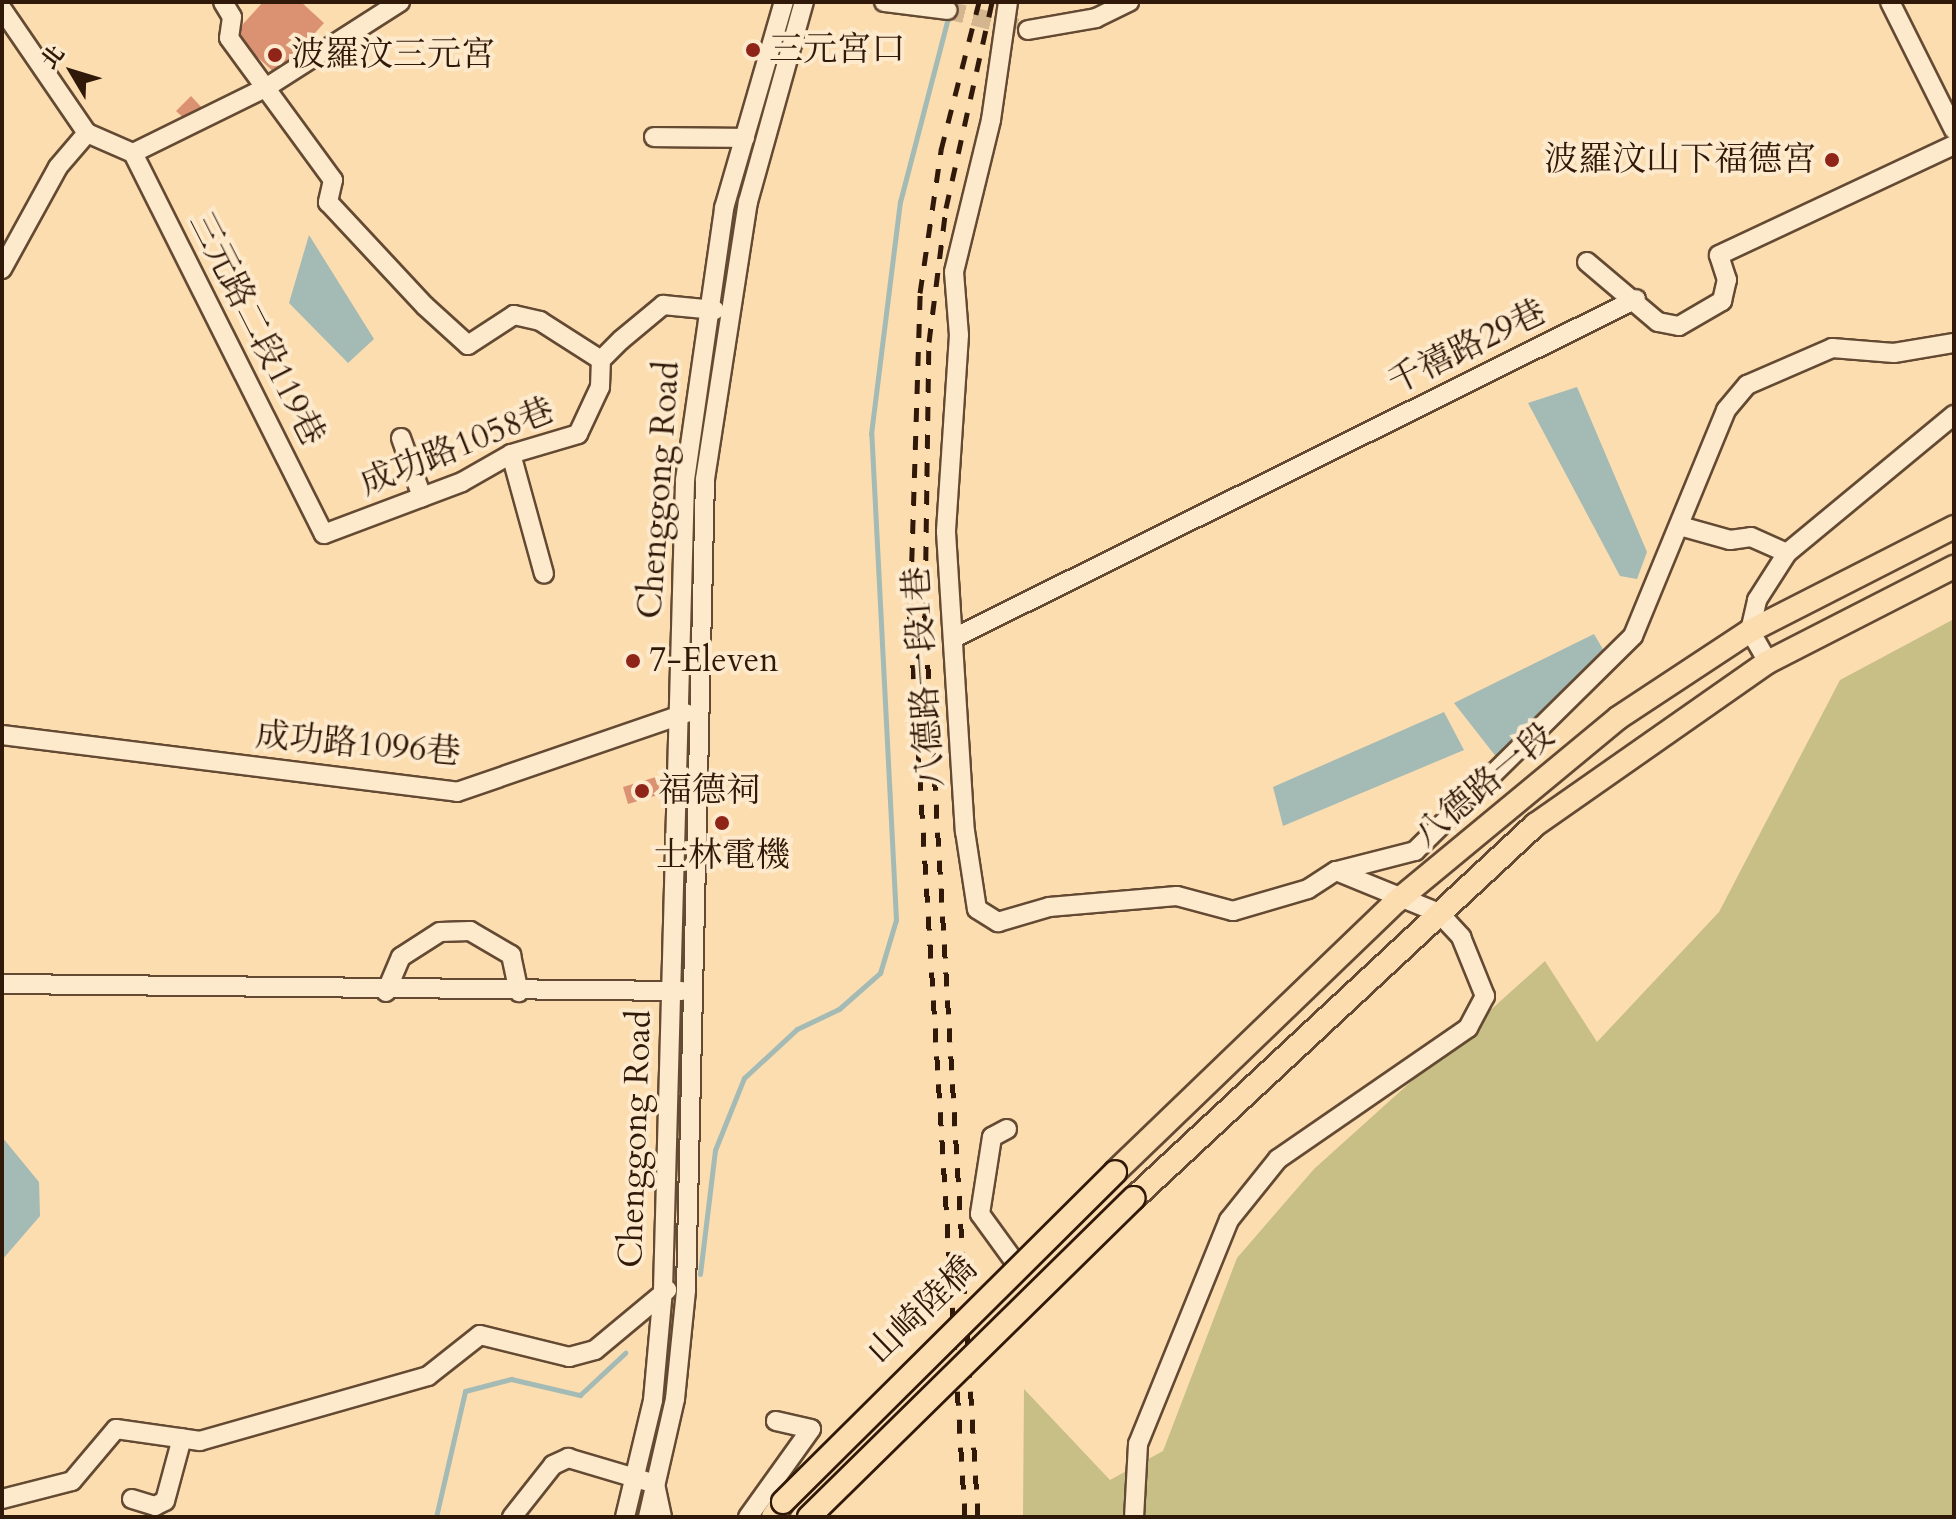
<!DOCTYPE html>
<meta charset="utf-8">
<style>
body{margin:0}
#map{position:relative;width:1956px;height:1519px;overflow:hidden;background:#fcddb0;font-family:Cardo,"Noto Serif TC",serif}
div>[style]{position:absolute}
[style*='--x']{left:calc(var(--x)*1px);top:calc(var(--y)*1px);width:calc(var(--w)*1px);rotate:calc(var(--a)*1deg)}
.green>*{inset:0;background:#c7bf86}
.water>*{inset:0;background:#a3bab5}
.stream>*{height:5px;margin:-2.5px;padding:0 2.5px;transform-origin:2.5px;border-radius:2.5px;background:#a3bab5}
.building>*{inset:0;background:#db9272}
.minor-tunnel>*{height:18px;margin-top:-9px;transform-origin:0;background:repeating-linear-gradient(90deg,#d3b68f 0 18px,transparent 0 27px)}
.roads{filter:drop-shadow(2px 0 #644a33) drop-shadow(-2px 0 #644a33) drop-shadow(0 2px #644a33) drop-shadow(0 -2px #644a33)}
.minor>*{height:18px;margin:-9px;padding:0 9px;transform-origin:9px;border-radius:9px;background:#fde9cc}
.major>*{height:22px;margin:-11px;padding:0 11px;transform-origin:11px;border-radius:11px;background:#fcddb0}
.rail>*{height:5px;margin-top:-2.5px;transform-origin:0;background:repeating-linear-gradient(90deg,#311909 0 14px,transparent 0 28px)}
.bridges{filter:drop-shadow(2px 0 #311909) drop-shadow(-2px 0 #311909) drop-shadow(0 2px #311909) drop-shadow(0 -2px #311909)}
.major-bridge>*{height:22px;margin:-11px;padding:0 11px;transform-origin:11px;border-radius:11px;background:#fcddb0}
.dots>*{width:22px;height:22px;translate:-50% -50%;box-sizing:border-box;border:4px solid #fde9cc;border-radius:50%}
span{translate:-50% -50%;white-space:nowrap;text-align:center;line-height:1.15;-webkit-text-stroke:8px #fde9cc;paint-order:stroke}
.poi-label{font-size:34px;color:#311909}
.left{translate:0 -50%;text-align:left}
.right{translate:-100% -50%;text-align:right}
.street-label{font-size:34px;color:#311909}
.frame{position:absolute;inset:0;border:4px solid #311909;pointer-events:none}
.north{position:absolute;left:32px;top:32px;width:80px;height:80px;-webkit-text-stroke:6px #fde9cc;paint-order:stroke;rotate:308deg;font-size:22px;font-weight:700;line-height:32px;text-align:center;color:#311909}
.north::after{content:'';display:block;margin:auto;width:28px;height:36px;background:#311909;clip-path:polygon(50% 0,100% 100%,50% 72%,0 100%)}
</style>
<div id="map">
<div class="green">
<i style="clip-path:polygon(1954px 619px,1954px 1517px,1023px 1517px,1024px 1389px,1110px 1480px,1163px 1451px,1237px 1258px,1314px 1169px,1545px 961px,1597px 1042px,1719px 912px,1840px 680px)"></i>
</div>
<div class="water">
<i style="clip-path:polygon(309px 235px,374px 339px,348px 363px,289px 303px)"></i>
<i style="clip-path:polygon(1577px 387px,1647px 552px,1637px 579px,1620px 576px,1528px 403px)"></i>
<i style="clip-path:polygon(1594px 634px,1611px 663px,1501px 763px,1454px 703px)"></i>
<i style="clip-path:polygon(1444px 712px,1464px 750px,1283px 826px,1273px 787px)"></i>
<i style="clip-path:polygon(2px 1137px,39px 1182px,40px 1216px,2px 1260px)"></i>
</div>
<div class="stream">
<i style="--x:700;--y:1274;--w:125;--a:-83.1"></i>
<i style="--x:715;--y:1150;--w:78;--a:-68.1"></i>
<i style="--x:744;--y:1078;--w:72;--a:-42.8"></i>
<i style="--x:797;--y:1029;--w:47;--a:-25.5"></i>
<i style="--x:839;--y:1009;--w:55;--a:-41.3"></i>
<i style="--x:880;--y:973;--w:55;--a:-73.2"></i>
<i style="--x:896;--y:920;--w:487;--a:-92.9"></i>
<i style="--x:871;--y:434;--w:234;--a:-82.9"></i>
<i style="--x:900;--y:202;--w:207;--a:-75.4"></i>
<i style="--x:436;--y:1517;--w:129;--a:-77"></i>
<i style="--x:465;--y:1391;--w:48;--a:-14.6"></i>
<i style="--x:511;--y:1379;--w:71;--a:13.1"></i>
<i style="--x:580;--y:1395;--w:62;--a:-43"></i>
</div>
<div class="building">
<i style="clip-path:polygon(263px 2px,301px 2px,324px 23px,277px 75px,233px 35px)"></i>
<i style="clip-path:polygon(191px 96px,203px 109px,189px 123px,176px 111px)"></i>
<i style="clip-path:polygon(1834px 151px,1840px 164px,1830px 169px,1823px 157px)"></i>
<i style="clip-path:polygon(656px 777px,661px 794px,628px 804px,623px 787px)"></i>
</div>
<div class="minor-tunnel">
<i style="--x:947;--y:10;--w:83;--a:13.9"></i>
</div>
<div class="roads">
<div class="minor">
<i style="--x:223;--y:2;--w:17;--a:59"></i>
<i style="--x:232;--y:17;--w:21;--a:98"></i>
<i style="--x:229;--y:38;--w:176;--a:53.8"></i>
<i style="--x:333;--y:180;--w:23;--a:103"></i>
<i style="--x:328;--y:202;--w:142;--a:47"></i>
<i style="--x:425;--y:306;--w:58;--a:42.2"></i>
<i style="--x:468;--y:345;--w:55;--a:-33.1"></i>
<i style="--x:514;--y:315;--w:27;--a:13"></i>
<i style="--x:540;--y:321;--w:72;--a:32.6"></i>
<i style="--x:884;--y:2;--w:64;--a:7.2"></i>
<i style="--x:1008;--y:2;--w:119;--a:98.2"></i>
<i style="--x:991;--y:120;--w:156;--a:103.7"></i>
<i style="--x:954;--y:272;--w:63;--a:85.5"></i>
<i style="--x:959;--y:335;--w:197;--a:93.8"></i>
<i style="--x:946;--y:532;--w:300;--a:86.4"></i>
<i style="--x:965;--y:831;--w:79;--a:81.3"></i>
<i style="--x:977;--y:909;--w:25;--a:32"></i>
<i style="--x:998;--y:922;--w:53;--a:-16.4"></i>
<i style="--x:1049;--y:907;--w:128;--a:-4.9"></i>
<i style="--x:1177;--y:896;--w:58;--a:15"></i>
<i style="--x:1233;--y:911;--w:78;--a:-16.3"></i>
<i style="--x:1308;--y:889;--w:33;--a:-33"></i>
<i style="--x:1336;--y:871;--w:111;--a:22.2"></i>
<i style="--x:1439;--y:913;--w:33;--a:47"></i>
<i style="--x:1461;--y:937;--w:64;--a:67.9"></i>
<i style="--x:1485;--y:996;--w:36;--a:118"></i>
<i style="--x:1468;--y:1028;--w:231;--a:145.4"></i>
<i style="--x:1278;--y:1159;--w:78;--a:128.8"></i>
<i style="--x:1229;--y:1220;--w:242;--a:112.1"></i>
<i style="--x:1138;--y:1444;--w:73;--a:93.1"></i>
<i style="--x:1890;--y:2;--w:143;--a:63.4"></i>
<i style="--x:2;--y:9;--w:150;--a:55.6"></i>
<i style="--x:87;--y:133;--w:50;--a:23.5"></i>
<i style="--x:133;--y:153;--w:149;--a:-26.2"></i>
<i style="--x:267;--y:87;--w:158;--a:-32.6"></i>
<i style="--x:1028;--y:30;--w:69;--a:-10"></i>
<i style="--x:1096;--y:18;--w:37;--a:-26"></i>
<i style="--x:654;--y:137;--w:91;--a:0.6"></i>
<i style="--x:133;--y:153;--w:426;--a:63.4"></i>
<i style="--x:324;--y:534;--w:147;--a:-20.6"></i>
<i style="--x:462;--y:482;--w:56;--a:-29.7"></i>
<i style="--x:511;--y:454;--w:70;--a:-16.6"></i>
<i style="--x:578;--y:434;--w:52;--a:-64.9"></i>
<i style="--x:600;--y:387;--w:27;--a:-88"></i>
<i style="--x:601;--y:360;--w:28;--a:-45"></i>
<i style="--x:621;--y:340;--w:55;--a:-39.8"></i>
<i style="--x:663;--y:305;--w:52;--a:5.5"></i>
<i style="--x:1587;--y:262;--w:93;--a:40.2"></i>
<i style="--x:1658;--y:322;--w:21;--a:11"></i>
<i style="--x:1679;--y:326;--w:50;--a:-30.2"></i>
<i style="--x:1722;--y:301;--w:22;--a:-77"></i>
<i style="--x:1727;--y:280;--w:26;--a:-108"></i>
<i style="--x:1719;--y:255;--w:259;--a:-25.1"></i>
<i style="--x:2;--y:269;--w:116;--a:-61.2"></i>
<i style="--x:58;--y:167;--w:45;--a:-49.5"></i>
<i style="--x:401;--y:438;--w:63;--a:70.4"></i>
<i style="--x:511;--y:454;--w:124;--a:74.6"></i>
<i style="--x:1680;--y:526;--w:52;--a:15.6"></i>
<i style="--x:1730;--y:540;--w:21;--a:-8"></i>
<i style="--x:1751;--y:537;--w:39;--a:24"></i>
<i style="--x:958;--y:636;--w:757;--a:-26.43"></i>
<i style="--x:1768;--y:662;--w:36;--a:-120"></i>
<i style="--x:1750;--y:631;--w:32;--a:-77"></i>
<i style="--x:1757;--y:600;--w:56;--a:-57.4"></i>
<i style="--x:1787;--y:553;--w:217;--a:-39.6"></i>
<i style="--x:2;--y:735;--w:459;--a:7.1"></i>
<i style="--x:457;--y:792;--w:242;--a:-19"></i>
<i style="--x:1337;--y:871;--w:81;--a:-14.4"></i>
<i style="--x:1415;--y:851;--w:306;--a:-44.6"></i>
<i style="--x:1633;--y:636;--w:244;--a:-67.6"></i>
<i style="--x:1726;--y:410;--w:33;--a:-50"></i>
<i style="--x:1747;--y:385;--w:93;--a:-23.5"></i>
<i style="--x:1832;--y:348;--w:62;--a:4.6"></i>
<i style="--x:1894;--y:353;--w:61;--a:-9.5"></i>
<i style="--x:2;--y:984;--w:680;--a:0.59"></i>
<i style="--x:386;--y:992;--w:38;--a:-67"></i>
<i style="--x:401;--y:957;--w:46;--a:-32.7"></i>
<i style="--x:440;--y:932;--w:30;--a:-2"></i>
<i style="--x:470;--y:931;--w:48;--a:30.3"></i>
<i style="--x:511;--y:955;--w:38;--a:78"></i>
<i style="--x:1007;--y:1129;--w:17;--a:152"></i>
<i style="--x:992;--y:1137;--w:78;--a:98.9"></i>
<i style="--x:980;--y:1214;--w:63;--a:54"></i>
<i style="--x:2;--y:1499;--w:72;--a:-14.4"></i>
<i style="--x:72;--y:1481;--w:68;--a:-49.8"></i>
<i style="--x:116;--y:1429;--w:85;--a:8.1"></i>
<i style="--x:200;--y:1441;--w:237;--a:-15.9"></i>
<i style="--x:428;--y:1376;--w:66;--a:-38.3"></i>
<i style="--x:480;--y:1335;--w:92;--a:13.9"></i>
<i style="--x:569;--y:1357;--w:27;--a:-15"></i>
<i style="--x:595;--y:1350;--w:94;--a:-39.8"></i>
<i style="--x:132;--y:1499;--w:24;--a:17"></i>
<i style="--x:155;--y:1506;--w:11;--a:-27"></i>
<i style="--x:165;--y:1501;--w:65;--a:-74.9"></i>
<i style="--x:512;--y:1517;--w:66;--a:-51.7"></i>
<i style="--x:553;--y:1465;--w:17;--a:-25"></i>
<i style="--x:568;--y:1458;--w:91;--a:16.6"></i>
<i style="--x:655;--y:1484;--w:34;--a:78"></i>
<i style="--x:625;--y:1517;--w:120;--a:-76.5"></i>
<i style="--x:653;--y:1400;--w:110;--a:-84.8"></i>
<i style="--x:663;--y:1290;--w:810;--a:-88.44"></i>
<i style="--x:685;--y:480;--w:275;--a:-81.8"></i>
<i style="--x:724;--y:208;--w:215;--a:-73.8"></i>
<i style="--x:648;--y:1517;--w:121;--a:-77.1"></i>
<i style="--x:675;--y:1399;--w:110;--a:-84.2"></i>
<i style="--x:686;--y:1290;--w:811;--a:-88.66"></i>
<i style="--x:705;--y:479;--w:280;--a:-81.2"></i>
<i style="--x:748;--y:202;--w:208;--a:-74.4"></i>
<i style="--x:748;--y:1517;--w:108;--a:-54.4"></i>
<i style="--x:811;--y:1429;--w:36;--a:-167"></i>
</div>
<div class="major">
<i style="--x:1115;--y:1172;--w:391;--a:-43.9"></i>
<i style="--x:1397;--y:901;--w:287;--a:-39.6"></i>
<i style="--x:1618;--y:718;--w:158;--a:-33.4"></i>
<i style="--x:1750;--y:631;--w:229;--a:-27"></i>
<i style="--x:1134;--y:1198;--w:548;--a:-42.93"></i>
<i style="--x:1535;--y:825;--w:284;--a:-35"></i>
<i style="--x:1768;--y:662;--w:209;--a:-27.1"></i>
<i style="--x:773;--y:1517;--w:18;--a:-56"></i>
</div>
</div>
<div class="rail">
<i style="--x:965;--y:1517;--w:902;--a:-93.5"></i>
<i style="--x:910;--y:617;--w:324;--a:-88.2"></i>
<i style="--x:920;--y:293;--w:145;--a:-81.6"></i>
<i style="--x:941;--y:150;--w:153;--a:-75.6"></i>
<i style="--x:978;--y:1517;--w:903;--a:-93.37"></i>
<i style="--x:925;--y:616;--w:274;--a:-89.2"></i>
<i style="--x:929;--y:342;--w:135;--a:-82.8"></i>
<i style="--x:946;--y:208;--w:211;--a:-77.4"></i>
</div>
<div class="bridges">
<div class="major-bridge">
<i style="--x:783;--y:1502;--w:468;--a:-44.8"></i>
<i style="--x:809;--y:1517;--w:455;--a:-44.5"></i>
</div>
</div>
<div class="dots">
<i style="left:753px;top:50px;background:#8f2418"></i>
<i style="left:275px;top:55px;background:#8f2418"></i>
<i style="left:1832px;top:160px;background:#8f2418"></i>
<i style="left:633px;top:661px;background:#8f2418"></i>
<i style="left:642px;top:791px;background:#8f2418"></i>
<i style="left:722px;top:823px;background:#8f2418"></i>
</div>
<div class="poi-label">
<span class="left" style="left:769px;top:50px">三元宮口</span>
<span class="left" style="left:291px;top:55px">波羅汶三元宮</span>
<span class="right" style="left:1816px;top:160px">波羅汶山下福德宮</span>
<span class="left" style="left:649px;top:661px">7-Eleven</span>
<span class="left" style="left:658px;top:791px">福德祠</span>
<span style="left:722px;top:856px">士林電機</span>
</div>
<div class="street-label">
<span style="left:257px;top:329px;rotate:63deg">三元路二段119巷</span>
<span style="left:1467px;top:347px;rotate:-26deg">千禧路29巷</span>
<span style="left:457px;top:447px;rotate:-22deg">成功路1058巷</span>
<span style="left:659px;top:490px;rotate:-86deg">Chenggong Road</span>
<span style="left:924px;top:677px;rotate:-94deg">八德路一段1巷</span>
<span style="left:358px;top:744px;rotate:5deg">成功路1096巷</span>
<span style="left:1484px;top:785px;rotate:-40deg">八德路一段</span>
<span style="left:635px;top:1139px;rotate:-88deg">Chenggong Road</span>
<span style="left:922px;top:1310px;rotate:-44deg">山崎陸橋</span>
</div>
<div class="frame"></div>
<div class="north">北</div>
</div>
